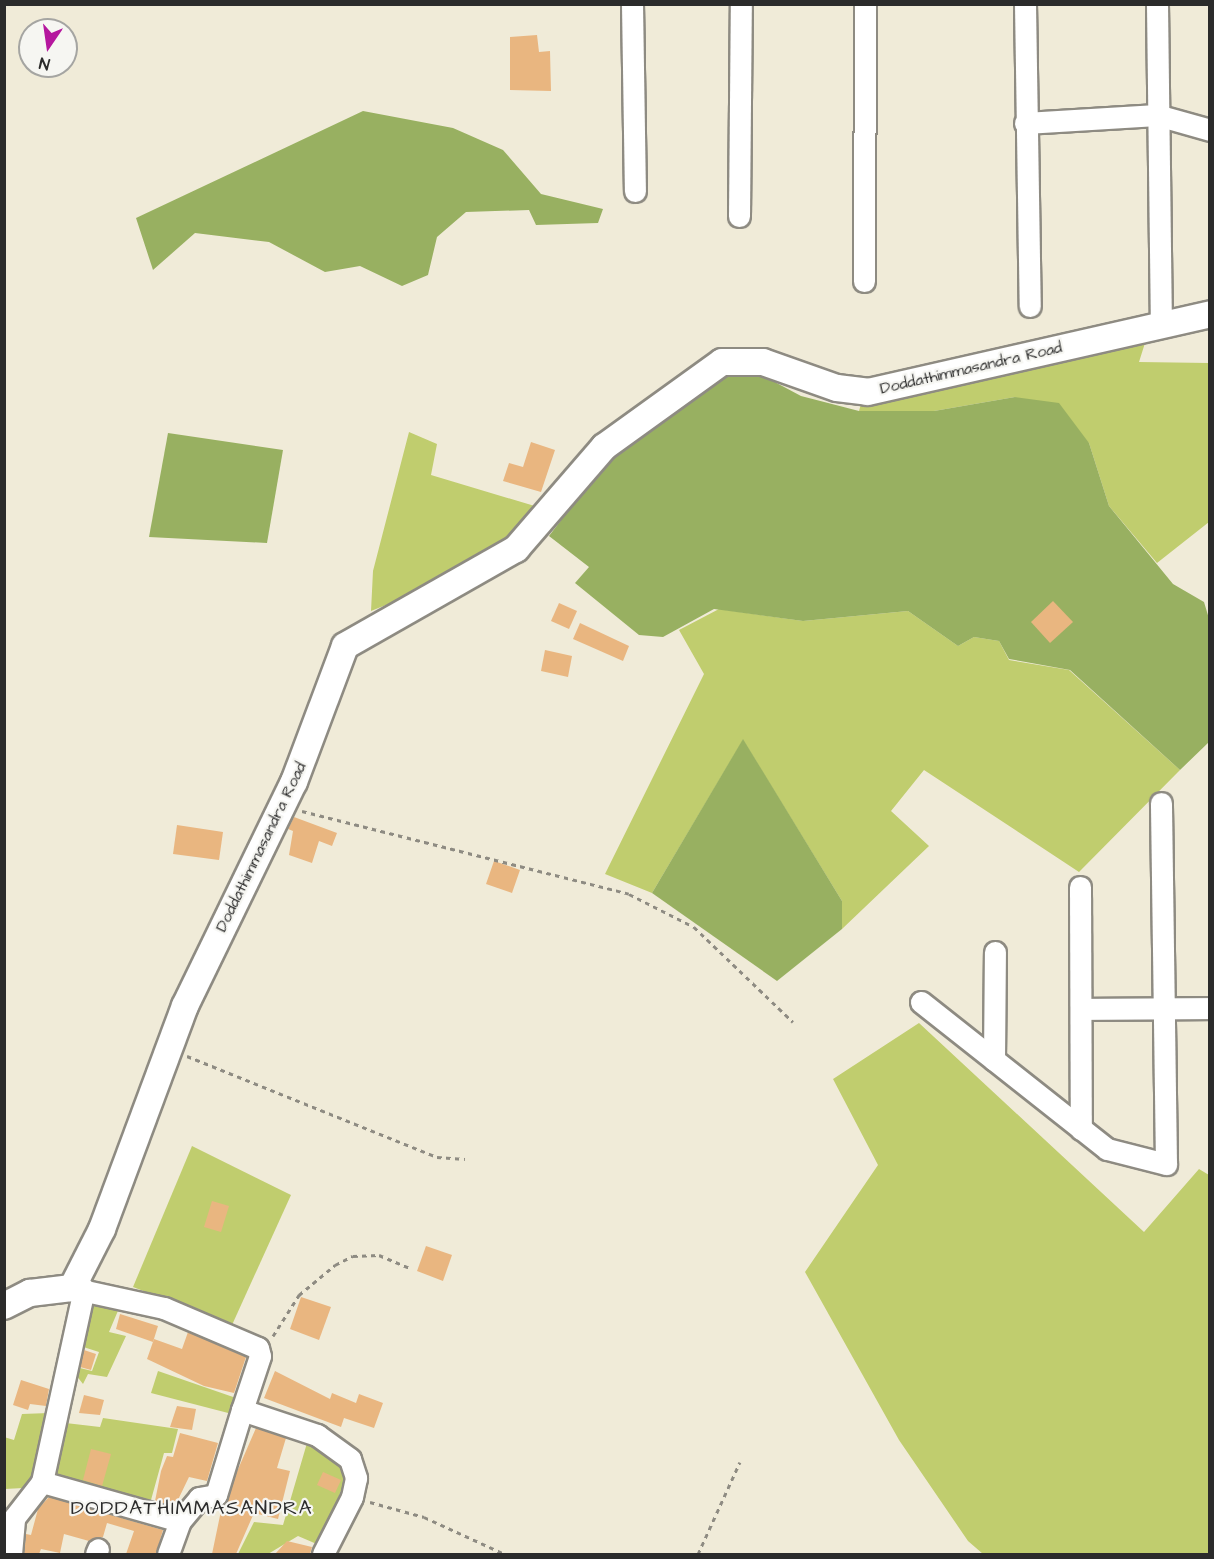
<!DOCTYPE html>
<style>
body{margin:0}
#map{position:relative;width:1214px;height:1559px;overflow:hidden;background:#f0ebd8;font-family:"Architects Daughter",sans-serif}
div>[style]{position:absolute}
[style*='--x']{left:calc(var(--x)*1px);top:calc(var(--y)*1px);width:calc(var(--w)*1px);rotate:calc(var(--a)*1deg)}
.green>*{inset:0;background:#c0cd6e}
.forest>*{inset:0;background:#98b061}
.building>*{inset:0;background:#e9b680}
.path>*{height:3px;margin-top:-1.5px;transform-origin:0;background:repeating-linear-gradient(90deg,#8e8b82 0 4.5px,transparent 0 9px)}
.roads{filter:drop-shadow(2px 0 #8e8b82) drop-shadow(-2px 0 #8e8b82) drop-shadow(0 2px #8e8b82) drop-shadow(0 -2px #8e8b82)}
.minor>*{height:21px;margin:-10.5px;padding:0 10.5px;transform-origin:10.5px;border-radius:10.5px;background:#fff}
.tertiary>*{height:26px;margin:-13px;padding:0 13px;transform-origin:13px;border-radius:13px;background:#fff}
span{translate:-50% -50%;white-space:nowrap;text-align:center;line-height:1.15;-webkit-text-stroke:4.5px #f6f6f2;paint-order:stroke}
.street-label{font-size:16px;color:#2b2b2b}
.quarter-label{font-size:20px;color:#2b2b2b;letter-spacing:1.5px}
.frame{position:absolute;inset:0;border:6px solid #2b2b2b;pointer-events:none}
.north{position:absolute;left:18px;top:18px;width:60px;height:60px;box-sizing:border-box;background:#f6f6f2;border:2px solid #a5a5a2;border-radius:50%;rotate:193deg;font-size:16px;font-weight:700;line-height:24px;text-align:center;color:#2b2b2b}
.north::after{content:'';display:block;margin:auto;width:21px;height:27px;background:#b5179e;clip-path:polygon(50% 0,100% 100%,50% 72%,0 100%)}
</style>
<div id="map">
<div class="green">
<i style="clip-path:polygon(1145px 343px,1139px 362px,1209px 363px,1209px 522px,1157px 563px,1109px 506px,1089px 443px,1015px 397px,934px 411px,859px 411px,861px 404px,1017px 367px)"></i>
<i style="clip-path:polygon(409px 432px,437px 444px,431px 475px,538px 507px,516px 534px,441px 583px,371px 611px,373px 571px)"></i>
<i style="clip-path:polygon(719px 609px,803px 621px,908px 611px,958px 646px,974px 637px,999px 641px,1009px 660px,1069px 670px,1180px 770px,1079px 872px,924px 770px,891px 811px,929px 846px,842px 929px,842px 901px,743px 740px,652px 893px,605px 874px,704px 674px,679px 630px)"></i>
<i style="clip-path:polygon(919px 1023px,1144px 1232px,1199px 1169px,1209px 1175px,1209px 1554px,983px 1554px,968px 1541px,899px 1440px,805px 1272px,878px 1165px,833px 1079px)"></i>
<i style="clip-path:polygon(192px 1146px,291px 1195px,232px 1325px,133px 1287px)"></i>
<i style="clip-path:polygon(87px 1298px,120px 1306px,109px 1332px,126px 1336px,107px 1377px,88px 1374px,83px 1384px,68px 1365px,92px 1371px,99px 1352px,74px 1344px)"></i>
<i style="clip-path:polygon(158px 1371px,236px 1398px,232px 1414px,151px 1393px)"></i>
<i style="clip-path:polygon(49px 1413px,39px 1477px,23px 1488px,5px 1489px,4px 1437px,14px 1440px,22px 1414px)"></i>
<i style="clip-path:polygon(103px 1418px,178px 1429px,172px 1453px,164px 1453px,151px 1500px,52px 1480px,57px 1422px,100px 1427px)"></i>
<i style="clip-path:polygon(307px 1443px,339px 1463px,347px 1476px,319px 1545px,298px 1536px,268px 1554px,238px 1554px,254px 1522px,283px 1525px)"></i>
</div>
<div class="forest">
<i style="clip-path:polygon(363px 111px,453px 128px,503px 150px,541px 194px,603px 209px,598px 223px,536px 225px,529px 210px,466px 212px,437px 237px,428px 275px,402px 286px,360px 266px,325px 272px,269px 242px,195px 233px,153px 270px,136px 218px)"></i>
<i style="clip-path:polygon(750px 369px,801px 396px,859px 411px,934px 411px,1015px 397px,1059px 403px,1089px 443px,1109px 506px,1173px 584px,1204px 602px,1210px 622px,1209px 742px,1180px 770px,1070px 670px,1009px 659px,999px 641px,974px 637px,958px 646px,908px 611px,803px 621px,714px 609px,663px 637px,639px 635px,575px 583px,589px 567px,549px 536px,614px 451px,711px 382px)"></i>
<i style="clip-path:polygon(168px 433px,283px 450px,267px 543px,149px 537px)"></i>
<i style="clip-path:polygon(743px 739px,842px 901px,842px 929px,777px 981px,652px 893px)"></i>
</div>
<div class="building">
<i style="clip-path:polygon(537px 35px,539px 52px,550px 51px,551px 91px,510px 90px,510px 37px)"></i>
<i style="clip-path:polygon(531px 442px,555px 450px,541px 492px,503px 481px,509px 463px,523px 467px)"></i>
<i style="clip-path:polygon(1053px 601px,1073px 622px,1050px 643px,1031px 622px)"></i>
<i style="clip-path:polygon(559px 603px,577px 611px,569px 629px,551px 621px)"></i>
<i style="clip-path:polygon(580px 623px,629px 646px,623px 661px,573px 639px)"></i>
<i style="clip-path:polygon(545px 650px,572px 656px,568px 677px,541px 671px)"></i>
<i style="clip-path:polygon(294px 817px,337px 833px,332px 846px,319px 841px,312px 863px,289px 855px,293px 831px,288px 829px)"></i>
<i style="clip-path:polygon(177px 825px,223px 832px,219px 860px,173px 854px)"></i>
<i style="clip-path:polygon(494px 861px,520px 870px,512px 893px,486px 884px)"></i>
<i style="clip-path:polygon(212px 1201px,229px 1206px,221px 1232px,204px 1227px)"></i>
<i style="clip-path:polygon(426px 1246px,452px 1255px,443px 1281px,417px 1271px)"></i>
<i style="clip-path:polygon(301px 1297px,331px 1307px,319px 1340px,290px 1329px)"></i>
<i style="clip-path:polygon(120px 1314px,158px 1326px,153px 1342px,116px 1329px)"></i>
<i style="clip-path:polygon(188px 1332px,246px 1357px,234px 1393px,204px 1386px,147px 1359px,154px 1339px,182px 1349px)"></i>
<i style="clip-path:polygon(84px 1350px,96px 1354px,91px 1370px,80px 1367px)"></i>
<i style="clip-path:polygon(275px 1371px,330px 1399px,332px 1393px,356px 1403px,359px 1394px,383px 1403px,374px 1428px,344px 1418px,341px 1427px,264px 1398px)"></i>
<i style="clip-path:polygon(21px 1380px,49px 1389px,46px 1406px,30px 1404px,28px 1410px,13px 1405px)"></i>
<i style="clip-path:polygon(84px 1395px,104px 1400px,100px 1415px,79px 1413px)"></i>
<i style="clip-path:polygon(177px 1406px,196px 1409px,192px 1430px,170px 1427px)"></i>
<i style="clip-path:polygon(256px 1428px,286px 1438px,277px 1468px,290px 1471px,278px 1519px,254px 1513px,236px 1554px,212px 1554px,222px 1506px)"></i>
<i style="clip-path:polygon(180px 1433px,218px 1443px,207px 1481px,189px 1477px,175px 1506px,155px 1501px,161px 1471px,167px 1456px,173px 1457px)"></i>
<i style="clip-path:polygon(91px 1449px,111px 1454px,102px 1486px,83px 1480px)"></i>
<i style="clip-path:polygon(323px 1472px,341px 1480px,335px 1493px,317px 1485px)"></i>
<i style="clip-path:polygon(49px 1497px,163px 1530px,156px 1554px,126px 1554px,134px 1531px,107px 1523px,103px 1537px,89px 1541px,64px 1534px,60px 1553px,41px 1549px,39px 1554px,24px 1554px,26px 1534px,31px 1535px,38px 1509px)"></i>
<i style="clip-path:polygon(287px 1541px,312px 1547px,310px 1554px,275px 1554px)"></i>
</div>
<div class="path">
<i style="--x:302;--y:811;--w:337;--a:14.2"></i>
<i style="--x:629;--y:894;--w:73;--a:26.9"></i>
<i style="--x:694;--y:927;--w:137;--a:43.8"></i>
<i style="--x:187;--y:1056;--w:270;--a:22"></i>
<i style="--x:437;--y:1157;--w:28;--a:4"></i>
<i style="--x:273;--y:1336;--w:49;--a:-57.6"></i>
<i style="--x:299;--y:1295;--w:47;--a:-39.8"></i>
<i style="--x:335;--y:1265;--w:20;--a:-27"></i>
<i style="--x:353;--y:1256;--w:26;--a:-2"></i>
<i style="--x:379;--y:1255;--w:33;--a:23"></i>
<i style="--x:370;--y:1502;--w:56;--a:15.5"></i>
<i style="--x:424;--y:1517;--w:89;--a:24.6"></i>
<i style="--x:698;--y:1554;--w:101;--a:-65.5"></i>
</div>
<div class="roads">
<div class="minor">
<i style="--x:632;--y:4;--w:187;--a:89.1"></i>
<i style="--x:1025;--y:4;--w:302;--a:89.1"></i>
<i style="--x:1157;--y:4;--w:318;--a:89.3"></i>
<i style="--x:1025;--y:123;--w:132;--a:-3.5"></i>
<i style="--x:1157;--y:115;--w:55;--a:15.8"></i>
<i style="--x:739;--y:216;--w:212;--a:-89.5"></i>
<i style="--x:864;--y:281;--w:277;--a:-89.8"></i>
<i style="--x:1080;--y:887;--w:242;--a:89.8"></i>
<i style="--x:921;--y:1002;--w:237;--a:38.3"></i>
<i style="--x:1107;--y:1149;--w:61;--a:14.3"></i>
<i style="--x:1166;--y:1164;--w:361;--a:-90.8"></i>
<i style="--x:1081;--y:1009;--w:129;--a:-0.4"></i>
<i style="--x:994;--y:1060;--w:108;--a:-89.5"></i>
<i style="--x:72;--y:1288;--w:94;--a:12.3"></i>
<i style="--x:164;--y:1308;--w:102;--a:23.1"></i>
<i style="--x:258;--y:1348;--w:8;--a:76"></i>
<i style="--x:260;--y:1356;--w:57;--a:108.4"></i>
<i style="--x:242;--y:1410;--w:79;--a:18.4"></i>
<i style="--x:317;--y:1435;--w:41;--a:36"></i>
<i style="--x:350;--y:1459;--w:20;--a:72"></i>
<i style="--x:356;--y:1478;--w:19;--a:102"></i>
<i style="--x:352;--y:1497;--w:64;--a:117"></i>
<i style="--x:84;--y:1289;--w:198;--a:102.3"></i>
<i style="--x:42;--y:1482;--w:143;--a:15.8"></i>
<i style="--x:180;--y:1521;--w:35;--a:110"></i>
<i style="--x:180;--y:1521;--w:30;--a:-50"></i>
<i style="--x:199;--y:1498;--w:17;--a:-10"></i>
<i style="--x:216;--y:1495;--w:89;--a:-73"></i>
<i style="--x:11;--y:1554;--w:36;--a:-85"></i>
<i style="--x:14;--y:1518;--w:46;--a:-52.1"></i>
<i style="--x:96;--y:1554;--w:5;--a:-68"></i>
</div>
<div class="tertiary">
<i style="--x:4;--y:1306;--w:29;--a:-27"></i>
<i style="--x:30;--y:1293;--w:42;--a:-6.8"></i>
<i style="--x:72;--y:1288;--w:66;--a:-63"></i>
<i style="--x:102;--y:1229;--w:238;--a:-69.6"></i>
<i style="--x:185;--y:1006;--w:249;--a:-64.1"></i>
<i style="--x:294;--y:782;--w:145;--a:-69.4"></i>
<i style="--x:345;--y:646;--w:197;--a:-29.6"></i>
<i style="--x:516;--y:549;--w:135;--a:-49.2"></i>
<i style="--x:604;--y:447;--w:145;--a:-35.8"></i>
<i style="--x:722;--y:362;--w:41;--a:0"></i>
<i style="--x:763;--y:362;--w:78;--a:19.4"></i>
<i style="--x:837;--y:388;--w:31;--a:7"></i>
<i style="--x:868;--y:392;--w:351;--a:-12.8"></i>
</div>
</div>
<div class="street-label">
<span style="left:971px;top:368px;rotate:-13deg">Doddathimmasandra Road</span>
<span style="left:261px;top:847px;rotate:-64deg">Doddathimmasandra Road</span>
</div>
<div class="quarter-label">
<span style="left:192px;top:1508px">DODDATHIMMASANDRA</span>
</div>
<div class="frame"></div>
<div class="north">N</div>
</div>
